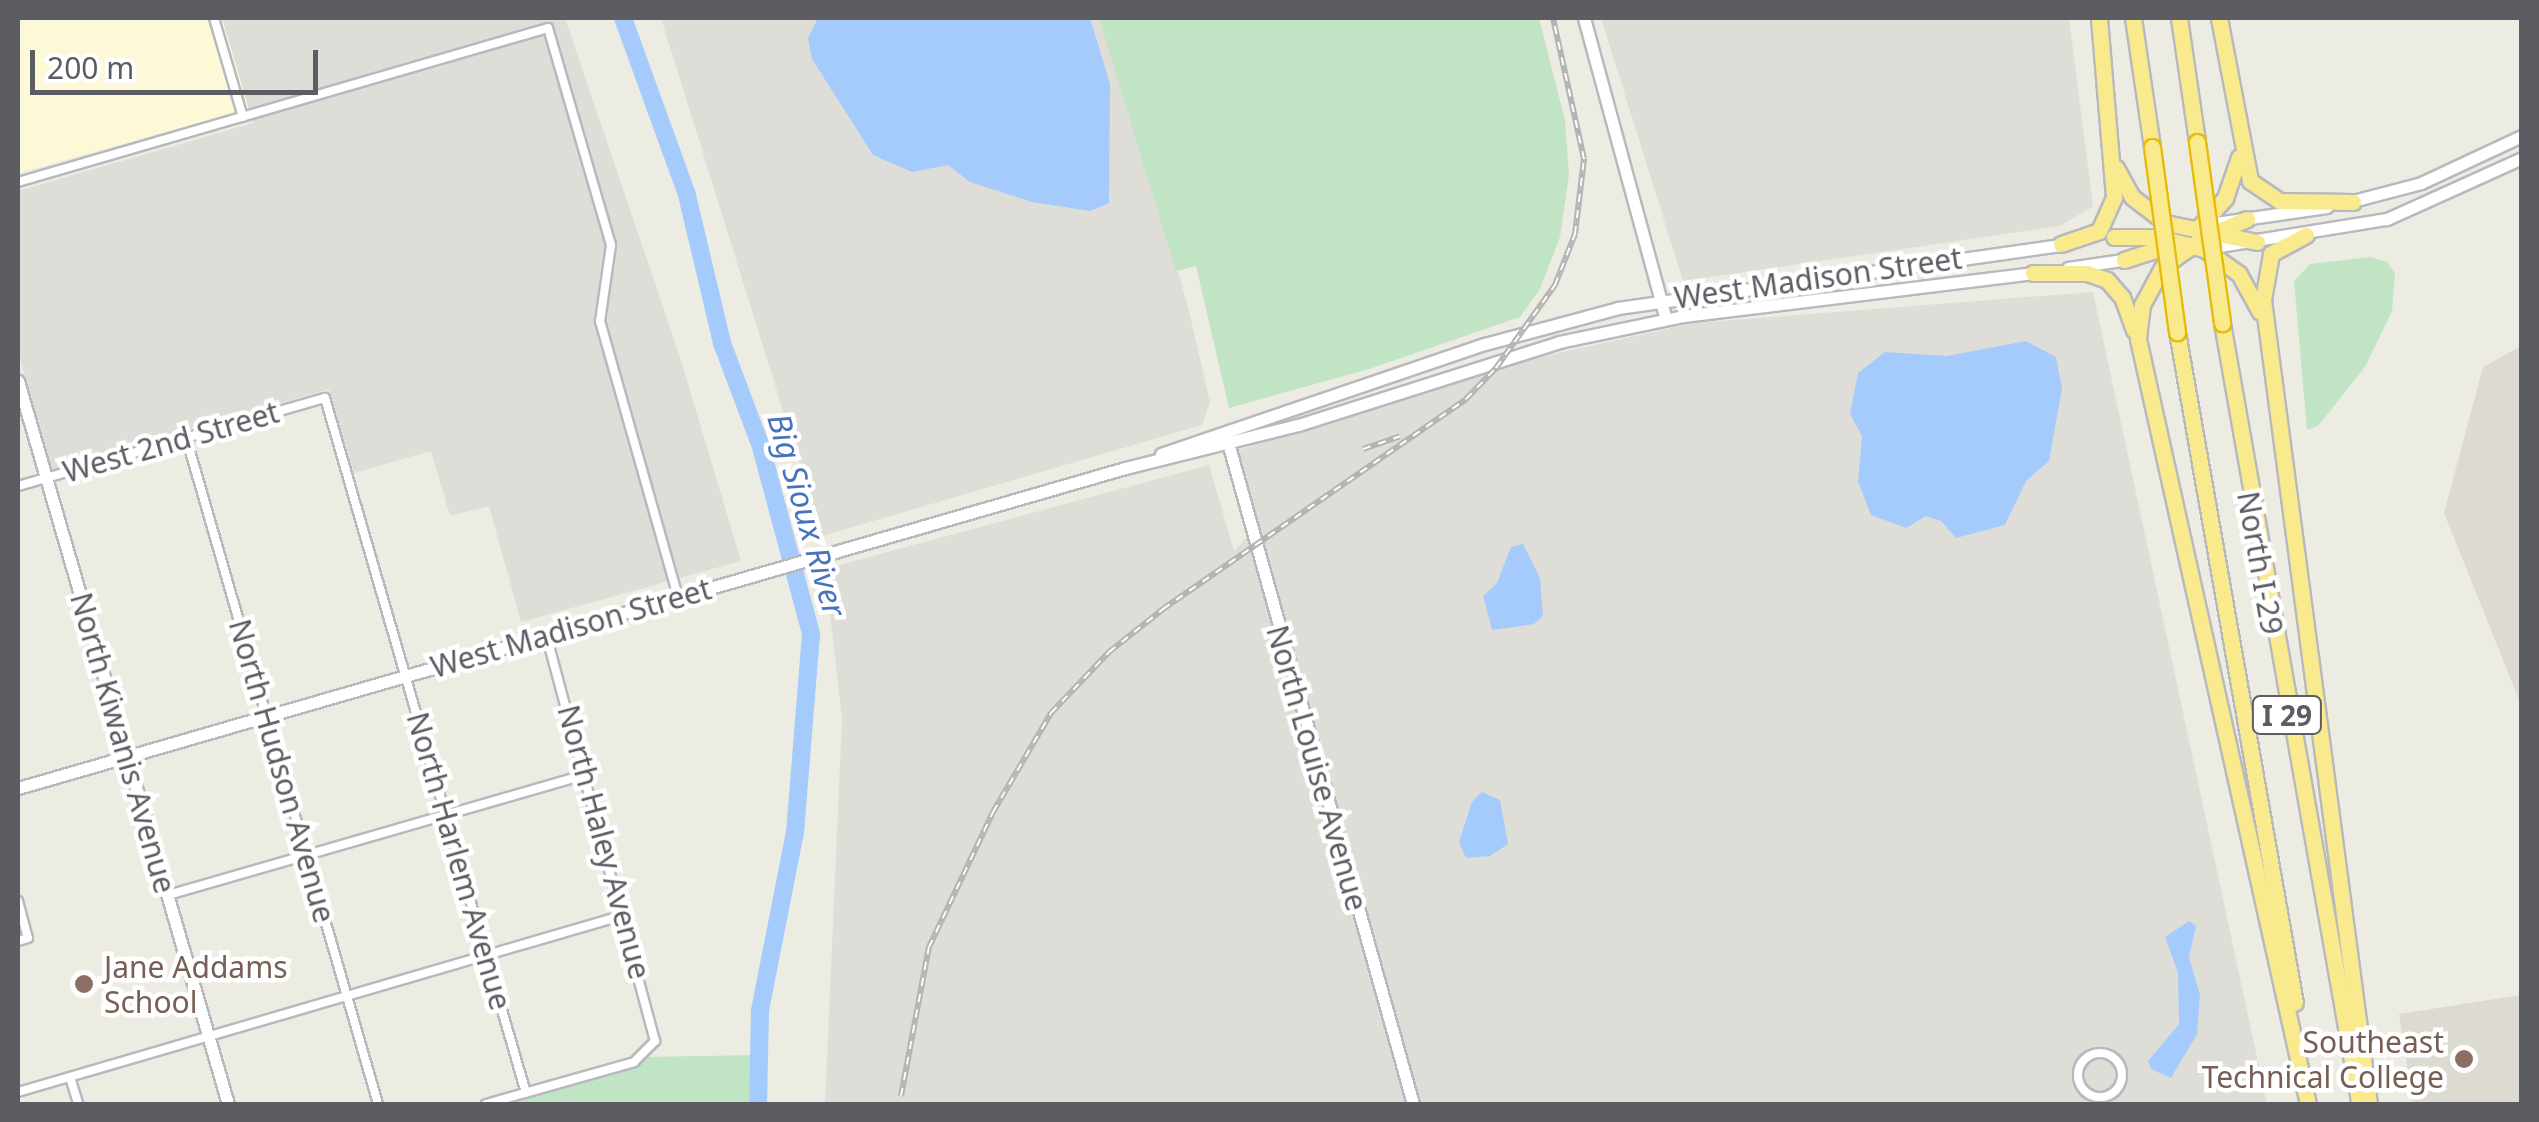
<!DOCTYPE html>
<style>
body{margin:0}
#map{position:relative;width:2539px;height:1122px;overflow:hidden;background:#edece3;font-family:"Noto Sans",sans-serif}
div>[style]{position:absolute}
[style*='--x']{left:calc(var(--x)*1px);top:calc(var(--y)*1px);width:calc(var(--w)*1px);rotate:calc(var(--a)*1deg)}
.commercial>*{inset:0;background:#fcf8d8}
.industrial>*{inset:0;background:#dfddd7}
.education>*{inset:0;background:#dddbd1}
.green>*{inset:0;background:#c0e4c4}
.water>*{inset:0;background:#a4cbfc}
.river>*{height:18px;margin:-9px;padding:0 9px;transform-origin:9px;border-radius:9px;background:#a4cbfc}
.roads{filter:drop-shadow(2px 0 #b8b9be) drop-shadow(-2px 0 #b8b9be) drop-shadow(0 2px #b8b9be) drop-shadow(0 -2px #b8b9be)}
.street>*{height:8px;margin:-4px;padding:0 4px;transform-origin:4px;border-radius:4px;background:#fff}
.street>.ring{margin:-4px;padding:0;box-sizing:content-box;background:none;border:8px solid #fff;border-radius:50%}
.secondary>*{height:11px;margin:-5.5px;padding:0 5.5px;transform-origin:5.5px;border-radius:5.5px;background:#fff}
.highway>*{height:15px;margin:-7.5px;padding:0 7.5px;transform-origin:7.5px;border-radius:7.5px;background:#f9ea8e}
.rail>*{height:6px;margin-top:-3px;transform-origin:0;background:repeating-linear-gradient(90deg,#fff 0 8px,#b3b4b4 0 16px);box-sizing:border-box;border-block:2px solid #b3b4b4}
.bridges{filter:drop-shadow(2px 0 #e7bb09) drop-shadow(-2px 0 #e7bb09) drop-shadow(0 2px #e7bb09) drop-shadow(0 -2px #e7bb09)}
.highway-bridge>*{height:15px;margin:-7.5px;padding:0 7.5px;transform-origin:7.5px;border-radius:7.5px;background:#f9ea8e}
.dots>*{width:28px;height:28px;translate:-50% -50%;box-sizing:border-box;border:5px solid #fff;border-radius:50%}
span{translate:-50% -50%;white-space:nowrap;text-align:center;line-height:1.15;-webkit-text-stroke:9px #fff;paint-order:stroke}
.shield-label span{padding:2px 8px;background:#fff;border:2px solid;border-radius:8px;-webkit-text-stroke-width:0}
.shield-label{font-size:28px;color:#5b5d63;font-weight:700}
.street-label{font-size:30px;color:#5b5d63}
.education-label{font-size:30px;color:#785e54}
.left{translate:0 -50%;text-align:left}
.right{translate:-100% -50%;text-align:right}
.water-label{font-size:32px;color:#4773be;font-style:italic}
.frame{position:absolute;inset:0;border:20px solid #5b5d63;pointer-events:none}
.scale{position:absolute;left:30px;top:50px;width:288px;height:45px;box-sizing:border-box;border:5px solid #5b5d63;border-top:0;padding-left:12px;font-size:30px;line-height:35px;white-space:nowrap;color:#5b5d63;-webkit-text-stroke:8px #fff;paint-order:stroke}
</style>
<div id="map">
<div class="commercial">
<i style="clip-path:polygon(18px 18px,222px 18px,249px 109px,18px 173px)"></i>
</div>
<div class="industrial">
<i style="clip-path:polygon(222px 18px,565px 18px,680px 357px,741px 561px,521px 622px,489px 506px,450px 516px,431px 451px,354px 473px,329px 389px,52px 469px,18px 351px,18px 191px,253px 123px)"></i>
<i style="clip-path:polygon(661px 18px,1105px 18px,1188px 307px,1210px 402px,1202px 425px,822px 536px)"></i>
<i style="clip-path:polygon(1601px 18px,2069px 18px,2093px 206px,2060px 226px,1683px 281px)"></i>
<i style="clip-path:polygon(2093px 292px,2267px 1104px,825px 1104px,842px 718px,827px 587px,832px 567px,1209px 465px,1234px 551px,1258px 526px,1238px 450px,1490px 368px,1694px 323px)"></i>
</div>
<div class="education">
<i style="clip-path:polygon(2521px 346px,2521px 705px,2444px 513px,2483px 367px)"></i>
<i style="clip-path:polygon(2521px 995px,2521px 1104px,2413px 1104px,2399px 1014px)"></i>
</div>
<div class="green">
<i style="clip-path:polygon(1099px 18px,1539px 18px,1565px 120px,1569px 175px,1560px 237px,1540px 289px,1520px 317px,1369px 369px,1229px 408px,1196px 266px,1176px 271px)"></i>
<i style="clip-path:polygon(2371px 257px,2387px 262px,2395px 273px,2392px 311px,2365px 367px,2318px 426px,2307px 430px,2294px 281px,2310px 264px)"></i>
<i style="clip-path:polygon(757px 1055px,758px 1104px,482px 1104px,644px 1057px)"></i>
</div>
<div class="water">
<i style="clip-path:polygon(818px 18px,1090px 18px,1110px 84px,1109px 203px,1090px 211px,1032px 202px,970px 182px,948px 165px,912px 172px,873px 155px,812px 59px,808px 38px)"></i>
<i style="clip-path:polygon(2026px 341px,2056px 357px,2062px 388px,2049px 461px,2026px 481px,2005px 525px,1956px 538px,1941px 521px,1926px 516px,1906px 528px,1871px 515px,1858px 481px,1862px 436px,1850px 414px,1858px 373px,1885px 352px,1947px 356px)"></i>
<i style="clip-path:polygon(1523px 544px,1540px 578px,1543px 616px,1534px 624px,1492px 630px,1483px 596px,1497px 583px,1511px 547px)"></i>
<i style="clip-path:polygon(1482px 792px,1500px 800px,1508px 844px,1490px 856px,1466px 858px,1459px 842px,1472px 802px)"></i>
<i style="clip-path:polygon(2189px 921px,2196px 926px,2189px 957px,2200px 995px,2197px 1034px,2171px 1078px,2151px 1069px,2148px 1061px,2179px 1024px,2178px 973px,2165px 937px)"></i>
</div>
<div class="river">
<i style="--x:623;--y:18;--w:188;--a:70.1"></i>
<i style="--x:687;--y:195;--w:152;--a:76.7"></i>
<i style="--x:722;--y:343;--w:111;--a:69.4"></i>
<i style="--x:761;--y:447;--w:194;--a:75"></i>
<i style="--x:811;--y:634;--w:199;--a:94.6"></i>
<i style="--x:795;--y:832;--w:182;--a:101.1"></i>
<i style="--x:760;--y:1011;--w:93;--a:91.2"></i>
</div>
<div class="roads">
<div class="street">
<i style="--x:214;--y:18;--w:103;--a:73.7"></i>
<i style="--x:18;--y:182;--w:552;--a:-16.2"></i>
<i style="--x:548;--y:28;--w:226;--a:73.8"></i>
<i style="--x:611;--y:245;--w:77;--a:98.2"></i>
<i style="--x:600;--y:321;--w:287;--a:74.2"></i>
<i style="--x:186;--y:437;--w:694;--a:73.94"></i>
<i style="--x:18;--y:486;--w:319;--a:-16"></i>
<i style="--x:325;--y:398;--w:723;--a:73.87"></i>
<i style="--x:168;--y:895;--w:434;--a:-16.1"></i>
<i style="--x:18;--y:901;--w:38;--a:75"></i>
<i style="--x:28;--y:938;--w:10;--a:163"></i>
<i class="ring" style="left:2078px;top:1053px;width:36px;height:36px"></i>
<i style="--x:70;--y:1077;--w:28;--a:73"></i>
<i style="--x:18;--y:1092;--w:631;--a:-16.28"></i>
<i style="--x:486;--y:1104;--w:154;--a:-15.8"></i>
<i style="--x:634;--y:1062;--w:30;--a:-45"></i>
<i style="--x:655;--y:1041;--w:420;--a:-105"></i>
</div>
<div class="secondary">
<i style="--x:1584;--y:18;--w:312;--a:74.8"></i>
<i style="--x:2345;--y:203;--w:79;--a:-14.7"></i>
<i style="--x:2421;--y:183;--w:111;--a:-25"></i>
<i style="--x:2202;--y:225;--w:126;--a:-8.2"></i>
<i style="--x:2207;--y:248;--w:182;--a:-9.2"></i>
<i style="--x:2387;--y:219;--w:148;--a:-24.3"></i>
<i style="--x:2068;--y:268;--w:62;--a:-8.4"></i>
<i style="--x:18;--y:381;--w:753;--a:73.8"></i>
<i style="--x:1227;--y:439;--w:691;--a:74.37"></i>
<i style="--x:1161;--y:454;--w:342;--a:-18.8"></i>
<i style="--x:1485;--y:344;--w:138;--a:-15.1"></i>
<i style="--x:1618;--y:308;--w:452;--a:-8.1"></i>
<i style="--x:18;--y:788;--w:1152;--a:-16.12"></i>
<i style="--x:1125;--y:468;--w:178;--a:-14"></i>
<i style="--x:1298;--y:425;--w:274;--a:-17.6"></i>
<i style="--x:1559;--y:342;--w:127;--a:-11.8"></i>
<i style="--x:1683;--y:316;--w:360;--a:-7"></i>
</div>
<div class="highway">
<i style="--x:2133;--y:18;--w:130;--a:81.6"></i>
<i style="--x:2179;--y:18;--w:125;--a:81.7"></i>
<i style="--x:2219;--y:18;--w:166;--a:79.2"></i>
<i style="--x:2250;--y:181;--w:36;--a:34"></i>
<i style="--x:2280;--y:201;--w:73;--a:0.8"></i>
<i style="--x:2116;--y:168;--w:33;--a:61"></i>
<i style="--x:2132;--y:197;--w:43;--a:37.4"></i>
<i style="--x:2166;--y:223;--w:93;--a:11.8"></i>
<i style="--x:2247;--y:219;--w:44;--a:157.5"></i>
<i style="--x:2206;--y:236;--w:52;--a:145.1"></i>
<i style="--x:2163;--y:266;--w:44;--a:118.3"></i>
<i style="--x:2142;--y:305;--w:34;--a:97"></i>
<i style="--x:2138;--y:339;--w:784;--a:77.47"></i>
<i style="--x:2200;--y:226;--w:38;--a:-48"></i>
<i style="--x:2225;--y:198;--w:43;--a:-71.1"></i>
<i style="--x:2306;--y:235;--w:40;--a:152"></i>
<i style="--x:2271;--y:254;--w:47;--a:99.9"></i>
<i style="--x:2263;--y:300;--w:811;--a:82.49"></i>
<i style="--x:2114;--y:237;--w:42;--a:0"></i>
<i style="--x:2156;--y:237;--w:49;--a:14"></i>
<i style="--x:2204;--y:249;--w:43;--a:35.5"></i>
<i style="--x:2239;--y:274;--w:43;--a:61.1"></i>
<i style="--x:2061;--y:244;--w:40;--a:-18.9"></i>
<i style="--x:2099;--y:231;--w:37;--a:-66"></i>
<i style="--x:2114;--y:197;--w:180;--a:-94.8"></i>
<i style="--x:2124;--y:260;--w:56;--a:-17.8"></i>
<i style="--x:2033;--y:273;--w:54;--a:0"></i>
<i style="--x:2087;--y:273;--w:21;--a:19"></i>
<i style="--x:2107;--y:280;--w:23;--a:49"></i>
<i style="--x:2122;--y:297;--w:35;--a:70"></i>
<i style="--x:2222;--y:323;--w:790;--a:80.01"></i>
<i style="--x:2177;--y:332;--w:681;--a:80.03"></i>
</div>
</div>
<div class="rail">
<i style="--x:1363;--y:449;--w:39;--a:-19"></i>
<i style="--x:901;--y:1096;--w:152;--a:-79.4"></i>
<i style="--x:929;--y:947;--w:149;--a:-64.6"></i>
<i style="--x:993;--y:812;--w:115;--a:-59.6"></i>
<i style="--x:1051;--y:713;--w:84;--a:-46.4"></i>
<i style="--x:1109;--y:652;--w:69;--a:-38.5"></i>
<i style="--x:1163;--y:609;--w:369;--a:-34.7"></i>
<i style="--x:1466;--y:399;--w:43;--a:-45.9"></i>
<i style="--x:1496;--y:368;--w:102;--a:-54.6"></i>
<i style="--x:1555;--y:285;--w:55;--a:-68.6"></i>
<i style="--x:1575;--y:234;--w:76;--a:-83.2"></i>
<i style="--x:1584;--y:159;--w:144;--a:-102.4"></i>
</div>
<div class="bridges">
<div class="highway-bridge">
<i style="--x:2197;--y:142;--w:183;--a:82.1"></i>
<i style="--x:2152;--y:147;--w:187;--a:82.3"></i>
</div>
</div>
<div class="dots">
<i style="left:84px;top:984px;background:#8d6e63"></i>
<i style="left:2464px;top:1059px;background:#8d6e63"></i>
</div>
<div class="shield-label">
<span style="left:2287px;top:715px">I 29</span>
</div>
<div class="street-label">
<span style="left:1818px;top:278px;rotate:-8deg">West Madison Street</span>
<span style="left:171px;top:442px;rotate:-16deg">West 2nd Street</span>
<span style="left:2260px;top:563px;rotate:80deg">North I-29</span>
<span style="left:571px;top:628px;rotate:-16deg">West Madison Street</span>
<span style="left:123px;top:743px;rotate:74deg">North Kiwanis Avenue</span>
<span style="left:1317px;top:768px;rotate:74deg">North Louise Avenue</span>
<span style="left:282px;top:771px;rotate:74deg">North Hudson Avenue</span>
<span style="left:604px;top:842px;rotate:75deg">North Haley Avenue</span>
<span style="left:459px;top:861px;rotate:74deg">North Harlem Avenue</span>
</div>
<div class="education-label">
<span class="left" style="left:104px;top:984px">Jane Addams<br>School</span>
<span class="right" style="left:2444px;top:1059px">Southeast<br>Technical College</span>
</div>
<div class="water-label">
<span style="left:807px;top:515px;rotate:74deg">Big Sioux River</span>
</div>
<div class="frame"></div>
<div class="scale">200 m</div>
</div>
